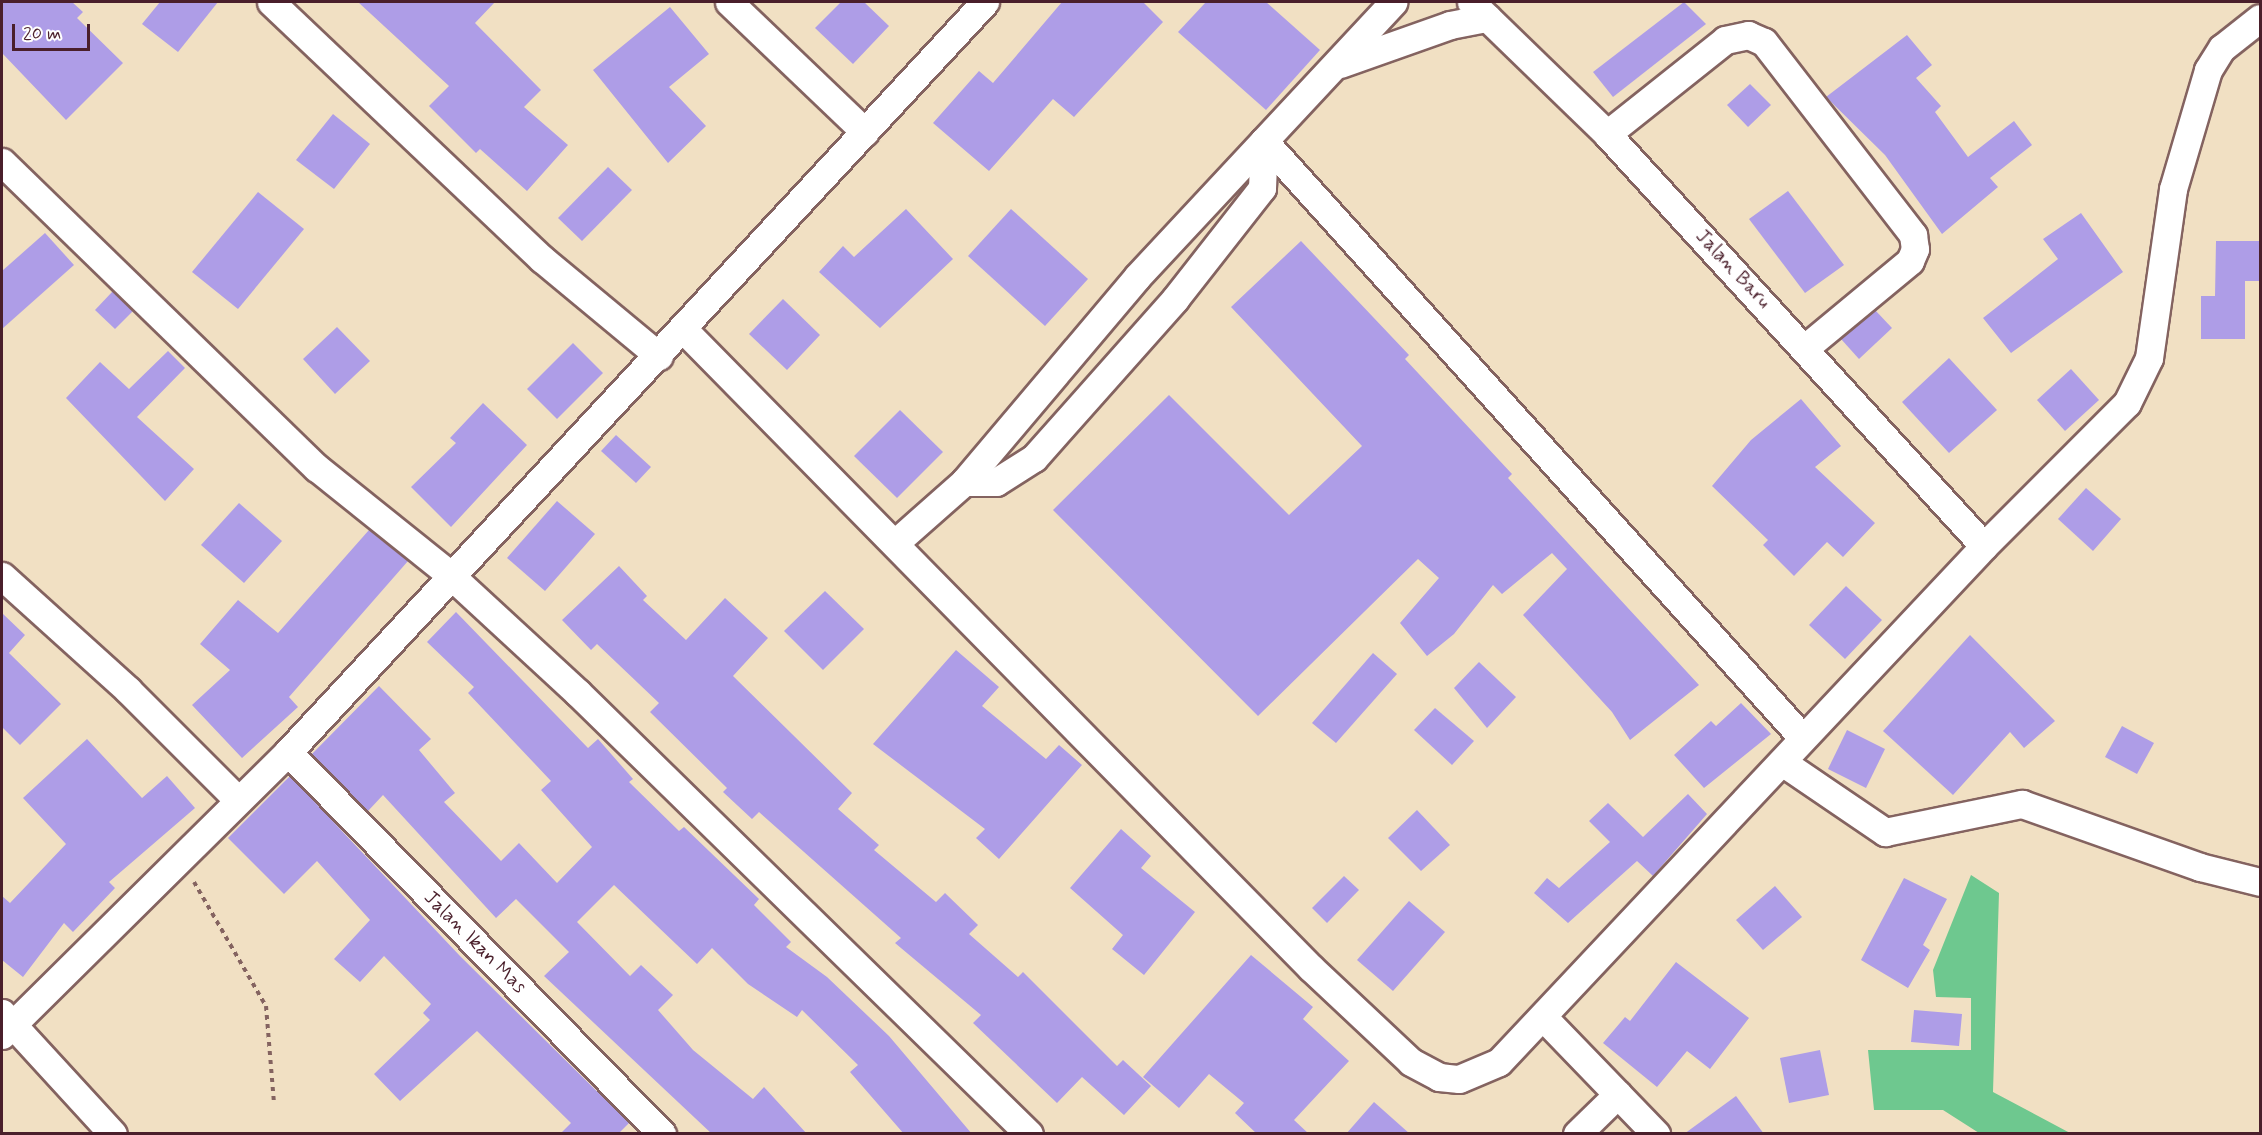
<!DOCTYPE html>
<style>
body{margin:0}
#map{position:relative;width:2262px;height:1135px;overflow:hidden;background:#f1e0c3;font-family:Mynerve,sans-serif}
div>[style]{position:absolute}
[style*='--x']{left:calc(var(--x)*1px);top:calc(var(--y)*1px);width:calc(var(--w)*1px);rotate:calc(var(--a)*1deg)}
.green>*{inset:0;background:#6ec88f}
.building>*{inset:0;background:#ae9de7}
.path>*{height:4px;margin-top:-2px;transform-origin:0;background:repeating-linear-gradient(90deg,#846360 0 4.5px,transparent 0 9px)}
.roads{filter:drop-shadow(2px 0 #846360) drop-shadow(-2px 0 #846360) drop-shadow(0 2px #846360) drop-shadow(0 -2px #846360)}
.minor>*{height:27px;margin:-13.5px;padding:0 13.5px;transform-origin:13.5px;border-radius:13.5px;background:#fff}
span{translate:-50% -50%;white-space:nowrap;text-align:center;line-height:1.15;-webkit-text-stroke:6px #fff;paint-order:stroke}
.street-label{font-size:20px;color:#4a1f2b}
.frame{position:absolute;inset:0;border:3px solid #4a1f2b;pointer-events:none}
.scale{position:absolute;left:12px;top:24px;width:78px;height:27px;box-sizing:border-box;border:3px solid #4a1f2b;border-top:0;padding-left:8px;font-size:18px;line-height:21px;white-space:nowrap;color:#4a1f2b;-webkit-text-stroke:4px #fff;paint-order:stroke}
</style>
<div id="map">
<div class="green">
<i style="clip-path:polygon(1971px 875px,1999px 893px,1993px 1092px,2070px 1133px,1979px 1133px,1943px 1110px,1874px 1110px,1868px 1050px,1971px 1050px,1971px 998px,1936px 997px,1933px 970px)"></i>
</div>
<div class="building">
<i style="clip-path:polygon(2px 2px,72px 2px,83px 12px,77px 18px,123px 63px,66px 120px,2px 53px)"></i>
<i style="clip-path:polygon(160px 2px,218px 2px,178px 52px,142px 24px)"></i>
<i style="clip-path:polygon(358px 2px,495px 2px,475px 23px,541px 90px,524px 107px,568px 145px,527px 191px,480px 149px,476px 153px,429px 106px,449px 86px)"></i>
<i style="clip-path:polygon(841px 2px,864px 2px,889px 26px,853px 64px,815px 28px)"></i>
<i style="clip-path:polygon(1062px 2px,1143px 2px,1163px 22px,1074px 117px,1053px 99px,989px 171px,933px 123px,979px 71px,993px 83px)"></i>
<i style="clip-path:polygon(1206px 2px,1266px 2px,1320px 50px,1266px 110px,1178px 32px)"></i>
<i style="clip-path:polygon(1684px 2px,1706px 24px,1613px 97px,1593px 72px)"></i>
<i style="clip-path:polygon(670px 7px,709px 54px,669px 87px,706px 126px,668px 163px,593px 70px)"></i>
<i style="clip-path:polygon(1907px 35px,1932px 65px,1916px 78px,1941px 106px,1935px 112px,1968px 157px,2014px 121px,2032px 145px,1990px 178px,1998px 187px,1942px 234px,1885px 155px,1826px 97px)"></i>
<i style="clip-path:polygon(1750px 84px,1771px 105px,1748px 127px,1727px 105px)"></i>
<i style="clip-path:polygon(333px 114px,370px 144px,334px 189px,296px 160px)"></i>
<i style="clip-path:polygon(608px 167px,632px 190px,582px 241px,558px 218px)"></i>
<i style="clip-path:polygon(1788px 191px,1844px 265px,1805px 293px,1749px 219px)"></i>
<i style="clip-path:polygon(258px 192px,304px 229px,238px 309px,192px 272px)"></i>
<i style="clip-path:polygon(906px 209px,953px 259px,880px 328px,819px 272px,843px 246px,854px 257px)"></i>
<i style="clip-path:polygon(1011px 209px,1088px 279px,1045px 326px,968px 256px)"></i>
<i style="clip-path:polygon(2081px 213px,2123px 272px,2011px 353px,1983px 318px,2058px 259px,2043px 239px)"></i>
<i style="clip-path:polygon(45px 233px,74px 265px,2px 329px,2px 271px)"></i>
<i style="clip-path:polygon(1301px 241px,1409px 355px,1405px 359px,1512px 474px,1508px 478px,1699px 685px,1630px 740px,1612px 712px,1523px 615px,1567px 569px,1552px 553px,1502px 594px,1493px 585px,1454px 634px,1427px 656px,1400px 623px,1439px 578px,1418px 559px,1258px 716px,1053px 510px,1169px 395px,1289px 515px,1362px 446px,1231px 307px)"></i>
<i style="clip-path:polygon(2216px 241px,2260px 241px,2260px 281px,2245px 281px,2245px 339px,2201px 339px,2201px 296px,2215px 296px)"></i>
<i style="clip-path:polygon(113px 291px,133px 311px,115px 329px,95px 310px)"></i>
<i style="clip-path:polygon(783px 299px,820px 335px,787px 370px,749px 334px)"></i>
<i style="clip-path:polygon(1875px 310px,1892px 328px,1859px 359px,1841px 339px)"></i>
<i style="clip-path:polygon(337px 327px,370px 361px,335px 394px,303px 359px)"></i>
<i style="clip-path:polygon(573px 343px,603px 373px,557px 419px,527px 389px)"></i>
<i style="clip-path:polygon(168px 351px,185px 368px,137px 417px,194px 469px,165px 501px,66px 398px,100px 362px,129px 389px)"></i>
<i style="clip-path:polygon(1949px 358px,1997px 410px,1949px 453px,1902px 402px)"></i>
<i style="clip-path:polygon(2071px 369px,2099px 400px,2065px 431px,2037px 400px)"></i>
<i style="clip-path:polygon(1801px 399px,1841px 446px,1815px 467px,1875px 523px,1843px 557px,1827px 542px,1794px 576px,1763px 545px,1768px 540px,1712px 486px,1751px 440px)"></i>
<i style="clip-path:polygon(483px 403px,527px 445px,451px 527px,411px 487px,456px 443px,450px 438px)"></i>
<i style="clip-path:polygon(900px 410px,943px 452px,897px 498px,854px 456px)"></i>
<i style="clip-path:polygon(616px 435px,651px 467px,636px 483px,601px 451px)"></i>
<i style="clip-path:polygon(2086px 488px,2121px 519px,2093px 551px,2058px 519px)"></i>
<i style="clip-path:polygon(557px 501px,595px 534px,545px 591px,507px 558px)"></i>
<i style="clip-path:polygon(239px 503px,282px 541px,244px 583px,201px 545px)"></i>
<i style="clip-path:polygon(369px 530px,408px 561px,289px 697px,298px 707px,242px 758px,192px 705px,230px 670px,200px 644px,238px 600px,278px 633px)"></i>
<i style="clip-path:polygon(619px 566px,647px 596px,643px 600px,686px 640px,725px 598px,768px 638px,733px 676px,852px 793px,838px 809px,879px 845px,874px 850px,936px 902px,945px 893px,978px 925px,969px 934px,1018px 977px,1023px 972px,1117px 1066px,1123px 1060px,1151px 1086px,1124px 1115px,1082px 1077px,1057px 1103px,973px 1023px,981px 1015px,895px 943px,901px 938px,759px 812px,752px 819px,723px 792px,727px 788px,650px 712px,659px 703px,597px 644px,591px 650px,562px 620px)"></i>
<i style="clip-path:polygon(1846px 586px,1882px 620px,1845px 659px,1809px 625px)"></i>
<i style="clip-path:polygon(825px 591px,864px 629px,823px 670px,784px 631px)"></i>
<i style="clip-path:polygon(456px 612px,588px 748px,598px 739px,633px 779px,629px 782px,679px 831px,684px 827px,759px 899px,754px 905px,791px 942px,786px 947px,827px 977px,889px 1036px,972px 1134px,904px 1134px,850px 1072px,858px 1065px,802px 1010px,797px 1017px,748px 984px,712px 948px,697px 964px,614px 885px,577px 922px,630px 976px,641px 965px,673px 995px,658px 1010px,693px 1050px,753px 1099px,764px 1087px,807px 1134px,712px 1134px,544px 976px,569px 952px,516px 899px,496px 918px,383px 795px,368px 811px,312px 754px,379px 686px,431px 739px,419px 750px,455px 793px,444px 802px,501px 861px,519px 843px,557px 883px,592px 847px,541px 790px,551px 781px,468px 693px,474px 687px,427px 642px)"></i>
<i style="clip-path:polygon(2px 613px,25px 635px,9px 653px,61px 704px,20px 745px,2px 727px)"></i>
<i style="clip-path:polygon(1970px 635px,2055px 721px,2024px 748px,2010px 732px,1953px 795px,1883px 731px)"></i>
<i style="clip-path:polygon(956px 650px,999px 687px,982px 706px,1046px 759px,1059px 745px,1082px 765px,999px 859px,976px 838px,985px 829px,873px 744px)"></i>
<i style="clip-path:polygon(1373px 653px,1397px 674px,1336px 743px,1312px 723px)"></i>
<i style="clip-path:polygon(1479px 662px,1516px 697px,1487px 728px,1454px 688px)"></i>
<i style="clip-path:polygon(1741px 703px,1771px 734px,1704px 788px,1674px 755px,1711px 721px,1716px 726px)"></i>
<i style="clip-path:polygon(1435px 708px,1474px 741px,1452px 765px,1414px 730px)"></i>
<i style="clip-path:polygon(2122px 726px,2154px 743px,2137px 774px,2105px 757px)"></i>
<i style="clip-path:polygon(1847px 730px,1885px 749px,1866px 788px,1828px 769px)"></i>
<i style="clip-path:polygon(87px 739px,142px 798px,167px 776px,195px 808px,109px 882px,115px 888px,73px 932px,64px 923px,23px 977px,2px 960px,2px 896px,10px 903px,66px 844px,23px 798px)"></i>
<i style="clip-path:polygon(290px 776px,460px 956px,629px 1123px,618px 1134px,560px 1134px,571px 1123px,477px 1031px,400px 1101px,374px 1074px,430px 1020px,423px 1013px,431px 1004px,384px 956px,360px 982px,334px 959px,370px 920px,317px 861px,284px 894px,228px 838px)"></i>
<i style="clip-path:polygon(1688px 794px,1707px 814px,1653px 876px,1637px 861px,1568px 923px,1534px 893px,1547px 878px,1559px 888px,1610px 842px,1589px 821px,1608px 803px,1643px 837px)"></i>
<i style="clip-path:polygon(1417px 810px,1450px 845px,1421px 871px,1388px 838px)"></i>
<i style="clip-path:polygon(1121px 829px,1151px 856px,1141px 868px,1195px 912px,1144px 975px,1112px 949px,1123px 935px,1070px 888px)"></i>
<i style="clip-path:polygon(1344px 876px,1359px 890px,1327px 923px,1312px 908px)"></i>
<i style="clip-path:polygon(1904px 878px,1947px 899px,1923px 945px,1930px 950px,1908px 988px,1861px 960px)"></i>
<i style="clip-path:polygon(1775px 886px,1802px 917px,1763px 950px,1736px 920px)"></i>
<i style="clip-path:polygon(1409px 901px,1445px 932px,1393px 991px,1357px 960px)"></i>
<i style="clip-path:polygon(1251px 955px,1313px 1007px,1303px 1019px,1349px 1061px,1294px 1120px,1309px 1134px,1257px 1134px,1235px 1113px,1244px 1103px,1209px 1074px,1179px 1108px,1143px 1077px)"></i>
<i style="clip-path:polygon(1676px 962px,1749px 1018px,1710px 1069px,1687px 1051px,1657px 1087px,1603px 1043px,1625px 1017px,1630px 1021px)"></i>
<i style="clip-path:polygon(1914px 1010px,1962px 1014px,1959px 1046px,1911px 1042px)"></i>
<i style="clip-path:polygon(1820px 1050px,1829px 1095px,1789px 1103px,1780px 1058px)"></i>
<i style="clip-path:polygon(1736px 1096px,1764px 1134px,1684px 1134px)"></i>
<i style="clip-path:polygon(1374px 1102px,1410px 1134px,1346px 1134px)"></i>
</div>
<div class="path">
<i style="--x:194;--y:882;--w:143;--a:59.9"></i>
<i style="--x:266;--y:1006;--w:98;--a:85.3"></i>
</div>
<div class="roads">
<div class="minor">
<i style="--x:271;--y:2;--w:373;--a:43.5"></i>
<i style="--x:542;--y:259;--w:152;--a:39.7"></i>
<i style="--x:729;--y:2;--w:188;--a:43.7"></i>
<i style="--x:1471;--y:2;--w:190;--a:44.1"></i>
<i style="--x:1607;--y:134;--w:558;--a:47.54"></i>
<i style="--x:1340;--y:64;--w:117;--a:-19.5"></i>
<i style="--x:1450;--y:25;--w:38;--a:-11"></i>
<i style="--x:1607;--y:134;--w:151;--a:-38.5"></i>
<i style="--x:1725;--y:40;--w:24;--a:-12"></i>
<i style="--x:1748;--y:35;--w:17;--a:24"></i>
<i style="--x:1764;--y:42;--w:244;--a:52.3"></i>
<i style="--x:1913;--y:235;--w:14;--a:82"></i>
<i style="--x:1915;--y:249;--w:13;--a:113"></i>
<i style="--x:1910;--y:261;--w:135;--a:140.4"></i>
<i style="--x:1264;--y:141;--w:803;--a:47.93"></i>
<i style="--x:2;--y:162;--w:439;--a:44.2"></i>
<i style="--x:317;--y:468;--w:168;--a:38.7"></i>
<i style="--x:448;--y:573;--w:176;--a:42.7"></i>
<i style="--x:577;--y:692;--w:632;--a:44.36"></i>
<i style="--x:684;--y:330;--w:895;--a:45.5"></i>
<i style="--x:1311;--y:968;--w:137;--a:43.2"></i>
<i style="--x:1411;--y:1062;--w:32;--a:28"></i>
<i style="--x:1439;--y:1077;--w:20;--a:6"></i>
<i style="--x:1459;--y:1079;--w:43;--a:-23"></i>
<i style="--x:1499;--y:1062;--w:708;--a:-46.77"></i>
<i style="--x:1984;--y:546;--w:202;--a:-45"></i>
<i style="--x:2127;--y:403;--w:50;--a:-63.9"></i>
<i style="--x:2149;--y:358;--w:171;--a:-81.9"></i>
<i style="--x:2173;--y:189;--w:124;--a:-73.6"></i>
<i style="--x:2208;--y:70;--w:26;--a:-58"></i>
<i style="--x:2222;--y:48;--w:48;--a:-38.3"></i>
<i style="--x:964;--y:482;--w:32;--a:0"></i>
<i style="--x:996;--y:482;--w:45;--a:-32.3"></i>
<i style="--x:1034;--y:458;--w:213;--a:-48.4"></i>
<i style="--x:1175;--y:299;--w:141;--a:-51.9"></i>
<i style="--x:1262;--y:188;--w:47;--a:-87.6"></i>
<i style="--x:895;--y:543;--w:92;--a:-41.5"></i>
<i style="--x:964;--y:482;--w:268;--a:-49.8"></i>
<i style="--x:1137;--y:277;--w:376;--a:-47"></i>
<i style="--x:2;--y:576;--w:170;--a:42.1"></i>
<i style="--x:128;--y:690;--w:154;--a:45"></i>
<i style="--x:288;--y:752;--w:535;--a:45.61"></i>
<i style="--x:1782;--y:762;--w:125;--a:34.2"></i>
<i style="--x:1885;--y:832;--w:140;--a:-11.6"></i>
<i style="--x:2022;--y:804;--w:189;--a:19.5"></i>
<i style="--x:2200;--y:867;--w:62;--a:14"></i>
<i style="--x:2;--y:1013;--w:164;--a:47.5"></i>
<i style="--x:1543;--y:1017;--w:163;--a:46"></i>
<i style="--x:2;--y:1035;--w:402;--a:-44.7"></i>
<i style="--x:288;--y:752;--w:1024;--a:-47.1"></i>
<i style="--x:1577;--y:1134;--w:57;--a:-44.3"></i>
</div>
</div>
<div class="street-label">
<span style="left:1733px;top:269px;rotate:47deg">Jalan Baru</span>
<span style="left:475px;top:942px;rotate:45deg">Jalan Ikan Mas</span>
</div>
<div class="frame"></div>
<div class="scale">20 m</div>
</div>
